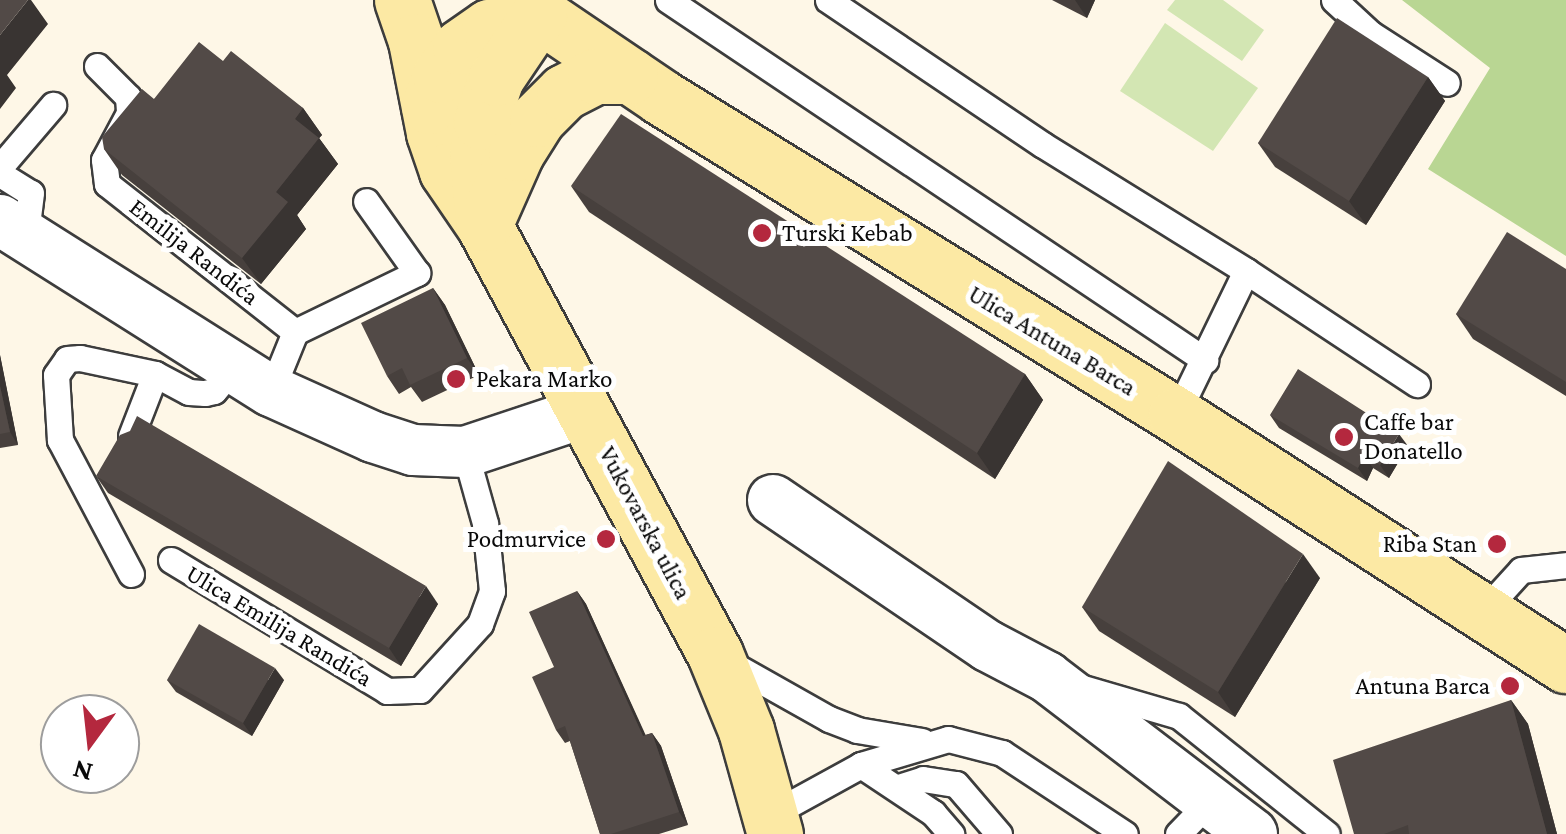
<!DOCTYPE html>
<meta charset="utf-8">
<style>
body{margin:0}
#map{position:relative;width:1566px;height:834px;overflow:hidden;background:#fef7e7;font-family:"Crimson Pro",serif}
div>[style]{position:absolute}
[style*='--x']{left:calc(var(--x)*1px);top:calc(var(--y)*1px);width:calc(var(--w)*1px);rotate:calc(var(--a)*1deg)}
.green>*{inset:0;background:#d3e6b3}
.forest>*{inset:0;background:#b9d693}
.roads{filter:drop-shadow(2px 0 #3d3d3d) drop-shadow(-2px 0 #3d3d3d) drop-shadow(0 2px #3d3d3d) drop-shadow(0 -2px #3d3d3d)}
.service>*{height:25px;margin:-12.5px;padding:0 12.5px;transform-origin:12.5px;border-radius:12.5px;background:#fff}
.minor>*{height:50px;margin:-25px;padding:0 25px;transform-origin:25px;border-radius:25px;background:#fff}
.secondary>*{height:55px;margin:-27.5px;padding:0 27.5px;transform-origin:27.5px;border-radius:27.5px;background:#fce9a4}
.wall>*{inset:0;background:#47403d}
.shaded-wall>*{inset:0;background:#393432}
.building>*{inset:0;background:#524a47}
.dots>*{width:28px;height:28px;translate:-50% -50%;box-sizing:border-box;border:5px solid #fff;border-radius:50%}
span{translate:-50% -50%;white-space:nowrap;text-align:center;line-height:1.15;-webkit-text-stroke:10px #fff;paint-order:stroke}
.poi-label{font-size:25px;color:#0a0a0a}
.left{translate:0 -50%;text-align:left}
.right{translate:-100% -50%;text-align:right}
.street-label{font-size:25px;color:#0a0a0a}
.north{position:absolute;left:40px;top:694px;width:100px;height:100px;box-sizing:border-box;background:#fff;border:2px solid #9d9d9d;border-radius:50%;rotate:195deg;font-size:28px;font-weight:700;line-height:40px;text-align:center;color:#0a0a0a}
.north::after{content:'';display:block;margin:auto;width:35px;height:45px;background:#b4283e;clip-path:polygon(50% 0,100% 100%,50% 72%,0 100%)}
</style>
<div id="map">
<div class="green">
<i style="clip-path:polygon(1175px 0,1223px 0,1264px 30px,1242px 61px,1167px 10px)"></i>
<i style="clip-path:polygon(1165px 23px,1258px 88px,1213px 151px,1120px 91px)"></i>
</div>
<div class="forest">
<i style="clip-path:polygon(1402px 0,1566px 0,1566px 256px,1428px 169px,1490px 68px)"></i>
</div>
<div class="roads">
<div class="service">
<i style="--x:668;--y:0;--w:647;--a:33.84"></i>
<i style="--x:828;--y:0;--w:259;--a:34"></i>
<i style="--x:1043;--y:145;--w:239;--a:31.8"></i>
<i style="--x:1246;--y:271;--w:160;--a:115.9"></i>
<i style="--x:1334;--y:0;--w:50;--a:42.6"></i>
<i style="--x:1371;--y:34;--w:90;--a:32.8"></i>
<i style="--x:97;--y:66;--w:44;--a:45"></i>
<i style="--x:128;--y:97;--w:16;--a:86"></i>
<i style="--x:129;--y:113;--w:53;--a:118"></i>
<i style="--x:104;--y:160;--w:24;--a:83"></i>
<i style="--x:107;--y:184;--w:239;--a:38.2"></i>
<i style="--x:295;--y:332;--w:64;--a:112.1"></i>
<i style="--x:0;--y:167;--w:82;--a:-49.5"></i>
<i style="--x:0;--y:174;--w:36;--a:32"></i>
<i style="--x:31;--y:193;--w:40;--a:97.1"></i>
<i style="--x:1246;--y:271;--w:205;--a:33.5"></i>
<i style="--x:295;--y:332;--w:136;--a:-25.8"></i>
<i style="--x:417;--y:273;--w:88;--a:-125.3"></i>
<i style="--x:131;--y:436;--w:66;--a:-68.8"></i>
<i style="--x:171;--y:560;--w:253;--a:31.2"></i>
<i style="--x:387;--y:691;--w:33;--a:-2"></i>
<i style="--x:420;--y:690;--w:89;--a:-47.7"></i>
<i style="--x:480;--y:624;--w:35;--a:-70"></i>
<i style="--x:492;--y:591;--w:68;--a:-95.9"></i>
<i style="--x:485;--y:523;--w:74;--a:-105.7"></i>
<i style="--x:131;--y:574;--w:152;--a:-117.9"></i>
<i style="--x:60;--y:440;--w:65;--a:-93.5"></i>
<i style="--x:56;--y:375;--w:19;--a:-55"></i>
<i style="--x:67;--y:359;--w:13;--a:-4"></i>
<i style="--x:80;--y:358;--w:77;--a:12"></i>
<i style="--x:155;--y:374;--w:38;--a:28"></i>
<i style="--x:189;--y:392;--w:16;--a:4"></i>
<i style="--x:205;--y:393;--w:9;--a:-13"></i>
<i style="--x:214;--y:391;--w:31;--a:-50"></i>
<i style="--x:1481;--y:614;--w:59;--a:-47.7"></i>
<i style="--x:1521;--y:570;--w:45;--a:-6.3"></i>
<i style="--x:726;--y:661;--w:118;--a:29.4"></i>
<i style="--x:829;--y:719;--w:30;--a:21"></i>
<i style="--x:857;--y:730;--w:66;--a:9.6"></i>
<i style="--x:1083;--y:688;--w:100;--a:16.3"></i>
<i style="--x:1179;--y:716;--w:189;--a:38.6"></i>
<i style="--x:861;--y:765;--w:87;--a:33.7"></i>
<i style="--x:933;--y:813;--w:28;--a:49"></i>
<i style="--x:899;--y:787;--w:25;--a:-18"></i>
<i style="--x:923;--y:779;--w:33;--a:9"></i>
<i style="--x:956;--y:784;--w:66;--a:49.3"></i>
<i style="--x:772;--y:814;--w:102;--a:-28.8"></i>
<i style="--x:861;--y:765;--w:91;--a:-16.6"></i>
<i style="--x:948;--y:739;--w:56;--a:14.5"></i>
<i style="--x:1002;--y:753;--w:147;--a:33.4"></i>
<i style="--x:1178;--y:834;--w:47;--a:-45.9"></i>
</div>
<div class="minor">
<i style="--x:0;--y:220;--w:320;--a:32.3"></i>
<i style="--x:271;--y:391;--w:112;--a:24.3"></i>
<i style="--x:373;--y:437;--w:42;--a:18"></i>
<i style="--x:413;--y:450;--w:52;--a:2.2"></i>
<i style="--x:465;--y:452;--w:126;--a:-18.4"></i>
<i style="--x:773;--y:500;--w:260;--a:34.2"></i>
<i style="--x:988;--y:646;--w:67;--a:27.7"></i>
<i style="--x:1047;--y:677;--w:258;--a:37.4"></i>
</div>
<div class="secondary">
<i style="--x:402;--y:0;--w:43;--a:71.1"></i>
<i style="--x:416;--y:41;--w:94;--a:78.9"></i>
<i style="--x:434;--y:133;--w:40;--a:71.1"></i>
<i style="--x:447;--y:171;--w:65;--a:55.6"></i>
<i style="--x:484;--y:225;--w:487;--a:61.7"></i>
<i style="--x:715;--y:654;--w:82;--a:67.8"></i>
<i style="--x:746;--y:730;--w:108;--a:74.4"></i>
<i style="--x:518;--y:0;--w:173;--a:34.1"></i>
<i style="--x:661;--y:97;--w:605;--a:31.69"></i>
<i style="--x:1176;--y:415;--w:463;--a:32.7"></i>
<i style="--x:429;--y:106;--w:33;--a:-70"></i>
<i style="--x:440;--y:75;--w:34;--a:-54"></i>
<i style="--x:460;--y:47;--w:35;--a:-35"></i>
<i style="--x:489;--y:27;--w:52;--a:-14.6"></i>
<i style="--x:483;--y:220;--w:66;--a:-95.2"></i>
<i style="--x:477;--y:154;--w:32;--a:-83"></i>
<i style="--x:481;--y:122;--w:46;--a:-71.2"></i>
<i style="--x:496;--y:78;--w:77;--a:-56.1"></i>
<i style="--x:485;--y:223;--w:77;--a:-66.1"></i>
<i style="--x:516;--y:153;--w:40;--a:-58"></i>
<i style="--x:537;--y:119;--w:38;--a:-45"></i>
<i style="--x:564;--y:92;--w:35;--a:-27"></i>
<i style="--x:595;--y:76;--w:35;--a:0"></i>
</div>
</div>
<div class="wall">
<i style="clip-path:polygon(1052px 0,1095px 0,1087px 18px)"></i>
<i style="clip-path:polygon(223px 61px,303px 108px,322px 135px,319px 138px,338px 164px,297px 215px,306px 229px,261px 284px,122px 175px,104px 149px,154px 99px)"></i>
<i style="clip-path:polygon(1428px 77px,1445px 101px,1366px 225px,1275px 167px,1258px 143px)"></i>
<i style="clip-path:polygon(571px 186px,1025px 374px,1043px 400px,995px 479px,589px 212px)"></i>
<i style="clip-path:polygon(1566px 269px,1566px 396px,1473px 339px,1456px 314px)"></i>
<i style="clip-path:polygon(433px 288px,445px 305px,479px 375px,422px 402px,411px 387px,399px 394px,387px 376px)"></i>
<i style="clip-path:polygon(0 355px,18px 445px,0 448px)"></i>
<i style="clip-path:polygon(1270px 415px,1408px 446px,1389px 478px,1373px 468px,1367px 481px,1279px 428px)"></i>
<i style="clip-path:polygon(96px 476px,438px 604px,401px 666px,108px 493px)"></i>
<i style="clip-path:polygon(1320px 578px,1235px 717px,1099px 631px,1082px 607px)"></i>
<i style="clip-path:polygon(577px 591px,586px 604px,645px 735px,652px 733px,661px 746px,688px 825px,659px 834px,600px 834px,570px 741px,565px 743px,556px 730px,554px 667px)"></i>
<i style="clip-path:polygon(167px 680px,284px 680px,252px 736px,176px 692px)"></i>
<i style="clip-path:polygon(1511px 700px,1528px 724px,1557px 834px,1354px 834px)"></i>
</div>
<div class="shaded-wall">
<i style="clip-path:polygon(28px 0,31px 0,48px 24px,7px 75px,16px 88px,0 109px,0 35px)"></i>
<i style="clip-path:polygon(1075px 0,1095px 0,1087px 18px)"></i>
<i style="clip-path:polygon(1428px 77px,1445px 101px,1366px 225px,1349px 201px)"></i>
<i style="clip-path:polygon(303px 108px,322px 135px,313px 145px,295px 119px)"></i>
<i style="clip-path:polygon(319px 138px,338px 164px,297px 215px,306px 229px,261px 284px,242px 258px,276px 192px)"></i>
<i style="clip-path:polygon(433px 288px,445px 305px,479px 375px,467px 358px)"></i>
<i style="clip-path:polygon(0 355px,18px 445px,10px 432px,0 386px)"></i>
<i style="clip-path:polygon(1025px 374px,1043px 400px,995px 479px,977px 453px)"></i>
<i style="clip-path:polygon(1399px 434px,1408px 446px,1389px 478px,1380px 465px)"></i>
<i style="clip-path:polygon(1364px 456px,1373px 468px,1367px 481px,1358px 468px)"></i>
<i style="clip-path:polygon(1303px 554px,1320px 578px,1235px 717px,1218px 692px)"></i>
<i style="clip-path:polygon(426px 586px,438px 604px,401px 666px,389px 648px)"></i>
<i style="clip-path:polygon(577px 591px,586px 604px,652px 749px,643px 736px)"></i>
<i style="clip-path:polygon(275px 668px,284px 680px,252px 736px,243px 723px)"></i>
<i style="clip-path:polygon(1511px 700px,1528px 724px,1557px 834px,1547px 834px)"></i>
<i style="clip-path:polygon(652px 733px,661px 746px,688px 825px,679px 812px)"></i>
</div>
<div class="building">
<i style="clip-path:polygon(0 0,28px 0,0 35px)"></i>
<i style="clip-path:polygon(1337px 18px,1428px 77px,1349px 201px,1258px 143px)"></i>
<i style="clip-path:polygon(199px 42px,223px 61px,231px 51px,303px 108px,295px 119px,319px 138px,276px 192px,288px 202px,242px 258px,104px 149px,102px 137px,142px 89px,154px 99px)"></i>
<i style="clip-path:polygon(621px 114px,1025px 374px,977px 453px,571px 186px)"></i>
<i style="clip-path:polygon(1507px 232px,1566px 269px,1566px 382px,1456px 314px)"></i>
<i style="clip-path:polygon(433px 288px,467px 358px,410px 385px,402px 368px,387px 376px,361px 323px)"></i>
<i style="clip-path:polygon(1298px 369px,1399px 434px,1380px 465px,1364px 456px,1358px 468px,1270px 415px)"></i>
<i style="clip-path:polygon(0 386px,10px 432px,0 434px)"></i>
<i style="clip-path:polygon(137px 416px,426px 586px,389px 648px,96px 476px,120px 435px,130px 431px)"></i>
<i style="clip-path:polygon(1168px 461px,1303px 554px,1218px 692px,1082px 607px)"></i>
<i style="clip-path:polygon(577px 591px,643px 736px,652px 733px,679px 812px,611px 834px,600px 834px,565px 726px,556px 730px,532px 677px,554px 667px,529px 612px)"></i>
<i style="clip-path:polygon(199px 624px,275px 668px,243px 723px,167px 680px)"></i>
<i style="clip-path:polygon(1511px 700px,1547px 834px,1409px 834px,1408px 825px,1384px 834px,1354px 834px,1333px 760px)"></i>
</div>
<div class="dots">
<i style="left:762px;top:233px;background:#b4283e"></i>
<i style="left:456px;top:379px;background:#b4283e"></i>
<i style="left:1344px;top:437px;background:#b4283e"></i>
<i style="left:606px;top:539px;background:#b4283e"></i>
<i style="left:1497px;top:544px;background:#b4283e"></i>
<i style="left:1510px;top:686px;background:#b4283e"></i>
</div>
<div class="poi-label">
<span class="left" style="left:782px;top:233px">Turski Kebab</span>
<span class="left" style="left:476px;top:379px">Pekara Marko</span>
<span class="left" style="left:1364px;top:437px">Caffe bar<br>Donatello</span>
<span class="right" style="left:586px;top:539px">Podmurvice</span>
<span class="right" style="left:1477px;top:544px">Riba Stan</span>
<span class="right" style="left:1490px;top:686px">Antuna Barca</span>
</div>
<div class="street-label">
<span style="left:194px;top:252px;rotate:38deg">Emilija Randića</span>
<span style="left:1052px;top:341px;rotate:31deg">Ulica Antuna Barca</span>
<span style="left:645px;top:523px;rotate:62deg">Vukovarska ulica</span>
<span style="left:279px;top:626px;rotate:31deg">Ulica Emilija Randića</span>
</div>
<div class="north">N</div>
</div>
